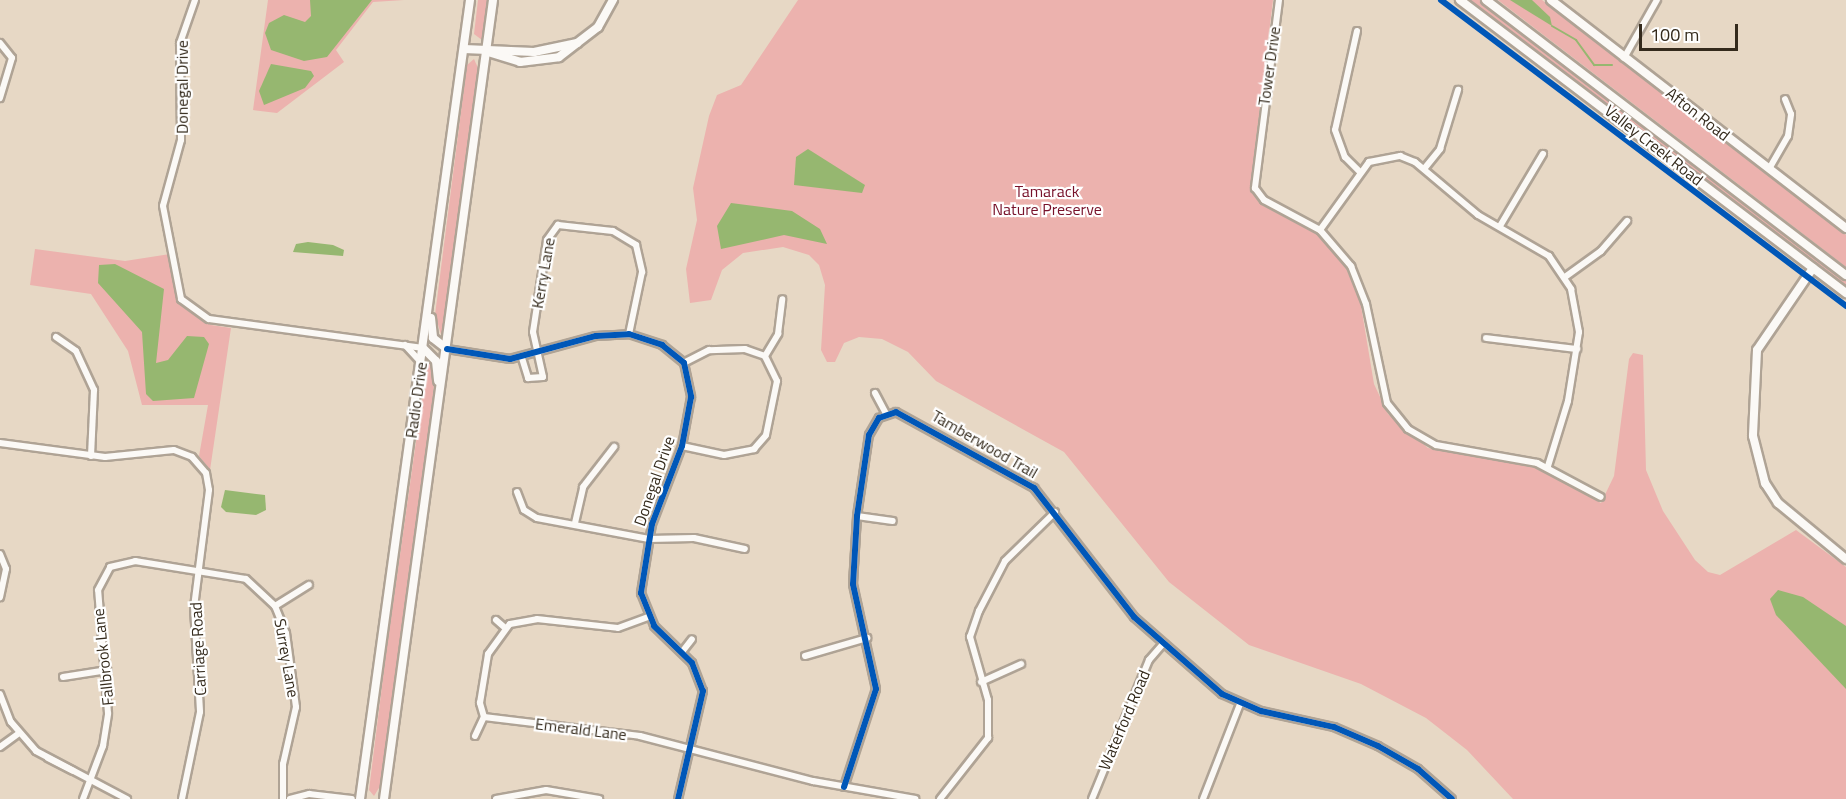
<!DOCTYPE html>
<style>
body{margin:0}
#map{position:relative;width:1846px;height:799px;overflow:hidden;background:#e7d8c5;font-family:"Titillium Web",sans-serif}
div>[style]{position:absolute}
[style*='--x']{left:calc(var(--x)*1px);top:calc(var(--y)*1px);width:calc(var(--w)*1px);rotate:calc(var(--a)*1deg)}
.green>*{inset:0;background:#ecb2ae}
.water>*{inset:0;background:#96b770}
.stream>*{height:2px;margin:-1px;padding:0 1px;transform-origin:1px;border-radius:1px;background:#96b770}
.roads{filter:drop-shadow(2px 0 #afa395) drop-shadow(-2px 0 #afa395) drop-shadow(0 2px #afa395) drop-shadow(0 -2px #afa395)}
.minor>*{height:6px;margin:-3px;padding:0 3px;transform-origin:3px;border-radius:3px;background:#fbf9f6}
.tertiary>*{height:8px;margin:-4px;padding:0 4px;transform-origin:4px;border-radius:4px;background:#fbf9f6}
.secondary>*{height:8px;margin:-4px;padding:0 4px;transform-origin:4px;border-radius:4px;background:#fbf9f6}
.cycleway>*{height:6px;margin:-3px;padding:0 3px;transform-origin:3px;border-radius:3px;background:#0057b8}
span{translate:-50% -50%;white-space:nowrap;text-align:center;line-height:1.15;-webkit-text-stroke:4.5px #fff;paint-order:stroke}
.street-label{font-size:16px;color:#342a1c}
.park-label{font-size:16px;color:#77112a}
.scale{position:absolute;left:1639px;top:24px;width:99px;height:27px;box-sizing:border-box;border:3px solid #342a1c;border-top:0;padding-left:8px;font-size:18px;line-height:21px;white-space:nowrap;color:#342a1c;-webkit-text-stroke:4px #fff;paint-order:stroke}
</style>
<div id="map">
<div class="green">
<i style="clip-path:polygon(268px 0,404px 0,373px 2px,336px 50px,344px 62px,277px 113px,253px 110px)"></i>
<i style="clip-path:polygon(478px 0,488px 0,482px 40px,474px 34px)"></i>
<i style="clip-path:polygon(798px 0,1273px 0,1250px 189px,1262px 205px,1317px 234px,1346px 268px,1360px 300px,1374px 384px,1388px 414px,1428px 448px,1542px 469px,1601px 503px,1614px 476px,1629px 359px,1633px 353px,1643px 355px,1646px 470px,1663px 511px,1695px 560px,1708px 572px,1720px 575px,1796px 530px,1846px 567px,1846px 799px,1513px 799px,1467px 750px,1426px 718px,1361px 684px,1249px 645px,1169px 582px,1064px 452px,936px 381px,908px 352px,882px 339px,859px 337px,844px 343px,835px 362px,827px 362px,821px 350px,825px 285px,819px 265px,809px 255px,783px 247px,743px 253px,722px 270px,711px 300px,690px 303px,686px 269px,697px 220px,693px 188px,709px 116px,717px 95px,741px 85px)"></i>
<i style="clip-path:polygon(1469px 0,1479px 0,1522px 31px,1846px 281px,1846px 287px)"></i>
<i style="clip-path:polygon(1498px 0,1542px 0,1846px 235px,1846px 267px)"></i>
<i style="clip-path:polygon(474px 59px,478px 68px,443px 341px,435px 315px,467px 65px)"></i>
<i style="clip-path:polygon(35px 249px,125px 261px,170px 254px,185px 305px,211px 325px,231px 328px,210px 470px,199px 456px,208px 405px,142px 405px,128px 351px,91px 294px,30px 285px)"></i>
<i style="clip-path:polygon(428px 357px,435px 377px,417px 533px,382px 783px,374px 796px,369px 790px,386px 654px)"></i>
</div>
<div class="water">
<i style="clip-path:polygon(310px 0,372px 0,327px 57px,304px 61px,271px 50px,265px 33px,269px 23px,284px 15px,305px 22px,311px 16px)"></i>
<i style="clip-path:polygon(1510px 0,1532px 0,1550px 17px,1552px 26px)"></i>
<i style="clip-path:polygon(271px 64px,311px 71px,314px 76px,305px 88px,264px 105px,259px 91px)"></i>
<i style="clip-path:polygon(808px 149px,865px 185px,862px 193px,794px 185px,796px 157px)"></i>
<i style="clip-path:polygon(731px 203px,792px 211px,820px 229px,827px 244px,784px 235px,721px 249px,717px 226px)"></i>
<i style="clip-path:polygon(308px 242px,333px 245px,344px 250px,343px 256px,293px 252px,296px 244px)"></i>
<i style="clip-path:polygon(115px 264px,164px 289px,156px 363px,168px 360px,187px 336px,204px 337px,209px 344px,194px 398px,153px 401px,146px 394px,142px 332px,98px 283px,99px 265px)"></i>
<i style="clip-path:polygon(225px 490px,265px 495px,266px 510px,256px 515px,226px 512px,221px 507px)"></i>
<i style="clip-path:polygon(1778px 590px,1803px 597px,1846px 626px,1846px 689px,1776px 615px,1770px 599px)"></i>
</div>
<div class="stream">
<i style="--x:1552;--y:26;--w:28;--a:30"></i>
<i style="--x:1576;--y:40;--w:31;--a:54"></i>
<i style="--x:1594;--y:65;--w:18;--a:0"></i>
</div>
<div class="roads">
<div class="minor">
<i style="--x:195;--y:0;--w:46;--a:109.2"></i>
<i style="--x:180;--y:43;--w:97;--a:89.4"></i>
<i style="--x:181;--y:140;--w:68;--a:105.3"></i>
<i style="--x:163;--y:206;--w:95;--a:79"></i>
<i style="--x:181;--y:299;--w:34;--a:36"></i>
<i style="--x:209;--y:319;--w:216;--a:7.7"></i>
<i style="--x:1279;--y:0;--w:190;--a:97.3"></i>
<i style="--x:1255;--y:188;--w:15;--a:53"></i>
<i style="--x:1264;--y:200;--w:64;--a:28.2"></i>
<i style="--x:1320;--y:230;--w:48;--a:49.3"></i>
<i style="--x:1351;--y:266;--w:41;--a:68.5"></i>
<i style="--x:1366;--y:304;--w:101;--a:78"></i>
<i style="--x:1387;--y:403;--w:33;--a:51"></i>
<i style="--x:1408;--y:429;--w:32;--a:30"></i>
<i style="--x:1436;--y:445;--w:103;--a:10.1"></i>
<i style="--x:1537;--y:463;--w:72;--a:28"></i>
<i style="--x:1357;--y:31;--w:101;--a:102.5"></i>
<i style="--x:1335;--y:130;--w:29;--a:70"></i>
<i style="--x:1345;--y:157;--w:21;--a:45"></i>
<i style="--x:0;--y:43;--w:19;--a:51"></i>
<i style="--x:12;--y:58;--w:42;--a:106.7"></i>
<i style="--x:1624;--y:58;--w:67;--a:-60.4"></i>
<i style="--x:1424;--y:169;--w:26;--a:-51"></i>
<i style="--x:1440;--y:149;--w:62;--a:-73"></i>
<i style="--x:1769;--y:169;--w:38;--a:-60"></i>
<i style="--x:1788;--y:136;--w:22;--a:-82"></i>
<i style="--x:1791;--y:114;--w:16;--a:-112"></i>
<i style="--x:1500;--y:226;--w:84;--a:-59.2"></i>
<i style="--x:1320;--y:230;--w:84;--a:-54.2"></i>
<i style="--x:1369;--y:162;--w:32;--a:-11"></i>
<i style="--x:1400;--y:156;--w:16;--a:22"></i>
<i style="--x:1415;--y:162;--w:82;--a:40.1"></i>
<i style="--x:1478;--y:215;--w:82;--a:30"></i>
<i style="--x:1549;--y:256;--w:40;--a:56"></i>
<i style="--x:1571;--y:289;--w:44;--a:79.5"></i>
<i style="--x:1579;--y:332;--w:70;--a:99.1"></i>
<i style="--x:1568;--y:401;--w:68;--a:107.1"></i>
<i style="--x:1565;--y:277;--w:44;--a:-35.8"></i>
<i style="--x:1601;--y:251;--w:40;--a:-49"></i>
<i style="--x:56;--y:337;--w:24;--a:35"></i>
<i style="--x:76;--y:351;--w:43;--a:65.2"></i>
<i style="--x:94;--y:390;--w:66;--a:92.6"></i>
<i style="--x:1486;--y:338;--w:92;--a:6.9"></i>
<i style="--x:405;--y:345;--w:22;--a:47"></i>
<i style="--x:447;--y:349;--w:64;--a:9"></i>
<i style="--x:510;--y:359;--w:89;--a:-15"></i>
<i style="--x:596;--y:336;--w:33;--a:-3"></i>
<i style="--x:629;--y:334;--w:35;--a:18"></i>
<i style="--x:662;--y:345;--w:28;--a:39"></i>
<i style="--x:684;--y:363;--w:35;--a:78"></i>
<i style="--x:691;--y:397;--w:50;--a:100.4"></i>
<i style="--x:682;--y:446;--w:84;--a:111"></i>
<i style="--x:652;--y:524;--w:70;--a:99.1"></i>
<i style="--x:641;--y:593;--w:35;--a:68"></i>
<i style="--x:654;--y:626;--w:53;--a:44.2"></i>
<i style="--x:692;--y:663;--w:30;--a:69"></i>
<i style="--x:703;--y:691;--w:111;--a:103"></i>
<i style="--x:765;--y:356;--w:26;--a:-59"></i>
<i style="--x:778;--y:334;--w:35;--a:-83"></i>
<i style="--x:522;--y:358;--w:21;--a:73"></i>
<i style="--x:528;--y:378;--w:15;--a:-4"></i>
<i style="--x:543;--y:377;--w:46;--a:-102.5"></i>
<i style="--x:533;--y:332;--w:93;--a:-81.3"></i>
<i style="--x:547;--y:240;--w:19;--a:-54"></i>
<i style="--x:558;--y:225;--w:55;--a:6.2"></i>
<i style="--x:613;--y:231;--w:27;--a:31"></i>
<i style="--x:636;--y:245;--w:28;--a:77"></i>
<i style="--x:642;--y:272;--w:63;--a:101.8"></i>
<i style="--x:875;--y:393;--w:24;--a:62"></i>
<i style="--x:0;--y:443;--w:106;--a:7.6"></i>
<i style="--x:105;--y:457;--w:69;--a:-5.8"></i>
<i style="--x:174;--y:450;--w:19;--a:21"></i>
<i style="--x:192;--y:457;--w:21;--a:49"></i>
<i style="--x:206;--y:473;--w:17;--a:80"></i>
<i style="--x:209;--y:490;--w:118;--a:97.3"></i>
<i style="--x:194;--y:607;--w:105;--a:86.7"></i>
<i style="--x:200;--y:712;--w:89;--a:101.7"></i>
<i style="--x:682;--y:446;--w:43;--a:12.1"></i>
<i style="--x:724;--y:455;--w:31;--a:-11"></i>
<i style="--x:754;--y:449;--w:18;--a:-49"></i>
<i style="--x:766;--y:435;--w:55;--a:-78.5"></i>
<i style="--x:777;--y:381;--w:28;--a:-116"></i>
<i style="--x:765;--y:356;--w:21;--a:-161"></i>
<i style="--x:745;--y:349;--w:36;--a:178"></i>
<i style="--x:709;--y:350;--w:28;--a:153"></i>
<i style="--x:517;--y:492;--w:19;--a:69"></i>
<i style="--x:524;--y:510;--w:15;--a:32"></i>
<i style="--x:537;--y:518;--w:114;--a:10.6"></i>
<i style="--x:649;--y:539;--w:45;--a:-1.3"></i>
<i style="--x:694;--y:538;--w:52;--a:12.2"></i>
<i style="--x:857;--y:516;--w:36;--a:8"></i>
<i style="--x:575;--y:523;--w:37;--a:-77"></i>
<i style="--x:583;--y:487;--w:51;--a:-52.2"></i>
<i style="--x:0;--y:554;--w:16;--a:68"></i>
<i style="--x:6;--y:569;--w:29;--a:102"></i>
<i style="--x:275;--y:606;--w:40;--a:-32"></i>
<i style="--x:496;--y:620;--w:11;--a:41"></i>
<i style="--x:682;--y:652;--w:16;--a:-52"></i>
<i style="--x:805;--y:656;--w:65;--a:-16.2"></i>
<i style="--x:63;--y:677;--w:45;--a:-9"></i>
<i style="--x:981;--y:682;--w:44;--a:-24.2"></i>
<i style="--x:0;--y:694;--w:30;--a:69"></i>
<i style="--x:11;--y:722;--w:38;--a:49"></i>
<i style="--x:36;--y:751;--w:103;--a:27.8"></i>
<i style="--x:484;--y:717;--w:157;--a:6.9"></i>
<i style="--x:640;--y:736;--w:179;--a:14.6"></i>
<i style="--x:813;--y:781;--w:104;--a:10"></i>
<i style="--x:484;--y:717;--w:15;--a:-106"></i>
<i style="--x:480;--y:703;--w:50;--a:-80.7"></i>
<i style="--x:488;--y:654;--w:37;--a:-54"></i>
<i style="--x:510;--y:624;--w:27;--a:-10"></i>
<i style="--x:537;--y:619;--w:81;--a:6.3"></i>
<i style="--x:618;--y:628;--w:32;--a:-20"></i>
<i style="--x:475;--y:736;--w:21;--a:-65"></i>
<i style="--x:0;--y:747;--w:24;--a:-36"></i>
<i style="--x:48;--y:758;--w:28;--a:27"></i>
<i style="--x:844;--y:787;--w:103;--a:-71.9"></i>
<i style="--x:876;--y:689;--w:107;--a:-102.4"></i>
<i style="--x:853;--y:584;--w:68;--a:-86.6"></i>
<i style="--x:857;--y:516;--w:82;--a:-81.6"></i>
<i style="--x:869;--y:435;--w:20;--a:-60"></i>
<i style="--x:879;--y:418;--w:18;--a:-19"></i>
<i style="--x:896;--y:412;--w:158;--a:28.8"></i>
<i style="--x:1034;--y:488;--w:163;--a:52.2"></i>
<i style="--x:1134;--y:617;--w:117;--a:41.2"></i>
<i style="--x:1222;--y:694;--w:43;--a:23.6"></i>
<i style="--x:1261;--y:711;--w:75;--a:12.4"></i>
<i style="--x:1334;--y:727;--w:48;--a:23.4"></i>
<i style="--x:1378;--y:746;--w:46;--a:29.9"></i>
<i style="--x:1418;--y:769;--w:45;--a:41.4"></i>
<i style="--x:83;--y:799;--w:57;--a:-69.3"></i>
<i style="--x:103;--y:746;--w:33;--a:-81"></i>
<i style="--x:108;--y:713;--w:123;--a:-94.6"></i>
<i style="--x:98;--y:590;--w:26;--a:-62"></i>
<i style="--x:110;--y:567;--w:26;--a:-13"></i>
<i style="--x:135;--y:561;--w:112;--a:9.2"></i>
<i style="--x:246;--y:579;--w:40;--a:43"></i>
<i style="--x:275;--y:606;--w:29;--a:68"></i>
<i style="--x:286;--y:633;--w:75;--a:82.3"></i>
<i style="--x:296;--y:707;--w:58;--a:102.8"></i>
<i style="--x:283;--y:764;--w:35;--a:90"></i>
<i style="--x:290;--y:799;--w:20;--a:-15"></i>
<i style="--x:309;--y:794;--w:43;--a:6.6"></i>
<i style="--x:496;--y:799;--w:51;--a:-10.2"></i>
<i style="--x:546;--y:790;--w:54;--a:9.6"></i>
<i style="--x:940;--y:799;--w:78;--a:-51.8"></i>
<i style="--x:988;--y:738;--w:38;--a:-90"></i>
<i style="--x:988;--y:700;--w:66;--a:-105.9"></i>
<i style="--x:970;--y:637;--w:28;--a:-71"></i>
<i style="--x:979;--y:611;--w:56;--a:-62.5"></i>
<i style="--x:1005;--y:561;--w:70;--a:-44.4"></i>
<i style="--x:1092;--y:799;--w:150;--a:-67.7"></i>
<i style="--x:1149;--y:660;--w:21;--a:-49"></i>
<i style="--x:1203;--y:799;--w:102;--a:-68.7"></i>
</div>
<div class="tertiary">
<i style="--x:1551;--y:0;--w:373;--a:37.7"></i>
<i style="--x:464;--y:49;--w:70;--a:2.5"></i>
<i style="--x:534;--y:52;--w:44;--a:-11.8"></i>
<i style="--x:488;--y:52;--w:34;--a:17"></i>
<i style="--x:520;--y:62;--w:39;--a:-7"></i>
<i style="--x:559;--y:57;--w:49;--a:-37.6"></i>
<i style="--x:598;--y:27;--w:31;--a:-61"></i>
<i style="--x:1813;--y:268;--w:99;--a:124.3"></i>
<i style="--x:1757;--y:350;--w:86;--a:92.7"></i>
<i style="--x:1753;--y:436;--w:49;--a:75.7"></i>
<i style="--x:1765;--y:483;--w:24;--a:57"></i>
<i style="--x:1778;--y:503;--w:88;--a:39.5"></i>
</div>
<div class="secondary">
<i style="--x:1460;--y:0;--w:485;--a:37.2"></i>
<i style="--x:1486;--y:0;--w:453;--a:37.4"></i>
<i style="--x:431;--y:318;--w:20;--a:84"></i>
<i style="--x:433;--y:338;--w:18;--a:38"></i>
<i style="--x:423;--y:348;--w:18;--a:45"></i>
<i style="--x:436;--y:361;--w:20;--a:84"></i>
<i style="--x:360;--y:799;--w:807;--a:-82.16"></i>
<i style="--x:384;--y:799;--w:806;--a:-82.23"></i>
</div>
</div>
<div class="cycleway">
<i style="--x:1441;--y:0;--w:508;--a:37.07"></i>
<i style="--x:447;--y:349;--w:64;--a:9"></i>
<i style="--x:510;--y:359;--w:89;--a:-15"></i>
<i style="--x:596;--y:336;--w:33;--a:-3"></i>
<i style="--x:629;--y:334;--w:35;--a:18"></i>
<i style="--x:662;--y:345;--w:28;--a:39"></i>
<i style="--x:684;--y:363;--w:35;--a:78"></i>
<i style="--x:691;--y:397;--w:50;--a:100.4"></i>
<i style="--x:682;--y:446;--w:84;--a:111"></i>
<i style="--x:652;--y:524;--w:70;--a:99.1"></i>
<i style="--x:641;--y:593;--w:35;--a:68"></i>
<i style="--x:654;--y:626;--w:53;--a:44.2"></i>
<i style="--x:692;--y:663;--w:30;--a:69"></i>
<i style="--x:703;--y:691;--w:111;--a:103"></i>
<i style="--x:844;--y:787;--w:103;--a:-71.9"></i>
<i style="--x:876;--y:689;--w:107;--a:-102.4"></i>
<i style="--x:853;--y:584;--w:68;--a:-86.6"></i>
<i style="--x:857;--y:516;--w:82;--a:-81.6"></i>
<i style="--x:869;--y:435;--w:20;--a:-60"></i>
<i style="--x:879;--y:418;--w:18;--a:-19"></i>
<i style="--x:896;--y:412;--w:158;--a:28.8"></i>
<i style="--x:1034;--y:488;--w:163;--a:52.2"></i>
<i style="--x:1134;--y:617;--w:117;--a:41.2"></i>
<i style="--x:1222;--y:694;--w:43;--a:23.6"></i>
<i style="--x:1261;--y:711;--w:75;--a:12.4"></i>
<i style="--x:1334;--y:727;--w:48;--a:23.4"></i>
<i style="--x:1378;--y:746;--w:46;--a:29.9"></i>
<i style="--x:1418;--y:769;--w:45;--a:41.4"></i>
</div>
<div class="street-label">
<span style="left:1269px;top:66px;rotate:-82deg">Tower Drive</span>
<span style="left:182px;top:87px;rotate:-90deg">Donegal Drive</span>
<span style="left:1698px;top:114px;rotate:38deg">Afton Road</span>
<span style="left:1654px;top:145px;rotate:38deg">Valley Creek Road</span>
<span style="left:543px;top:273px;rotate:-80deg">Kerry Lane</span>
<span style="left:416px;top:400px;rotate:-82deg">Radio Drive</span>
<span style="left:985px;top:444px;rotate:30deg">Tamberwood Trail</span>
<span style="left:654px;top:481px;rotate:-71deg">Donegal Drive</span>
<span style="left:198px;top:649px;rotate:-93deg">Carriage Road</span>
<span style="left:103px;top:657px;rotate:-96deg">Fallbrook Lane</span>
<span style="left:287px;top:658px;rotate:80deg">Surrey Lane</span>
<span style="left:1124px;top:720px;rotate:-67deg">Waterford Road</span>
<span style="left:581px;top:729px;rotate:7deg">Emerald Lane</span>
</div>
<div class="park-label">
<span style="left:1047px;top:200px">Tamarack<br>Nature Preserve</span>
</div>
<div class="scale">100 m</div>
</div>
